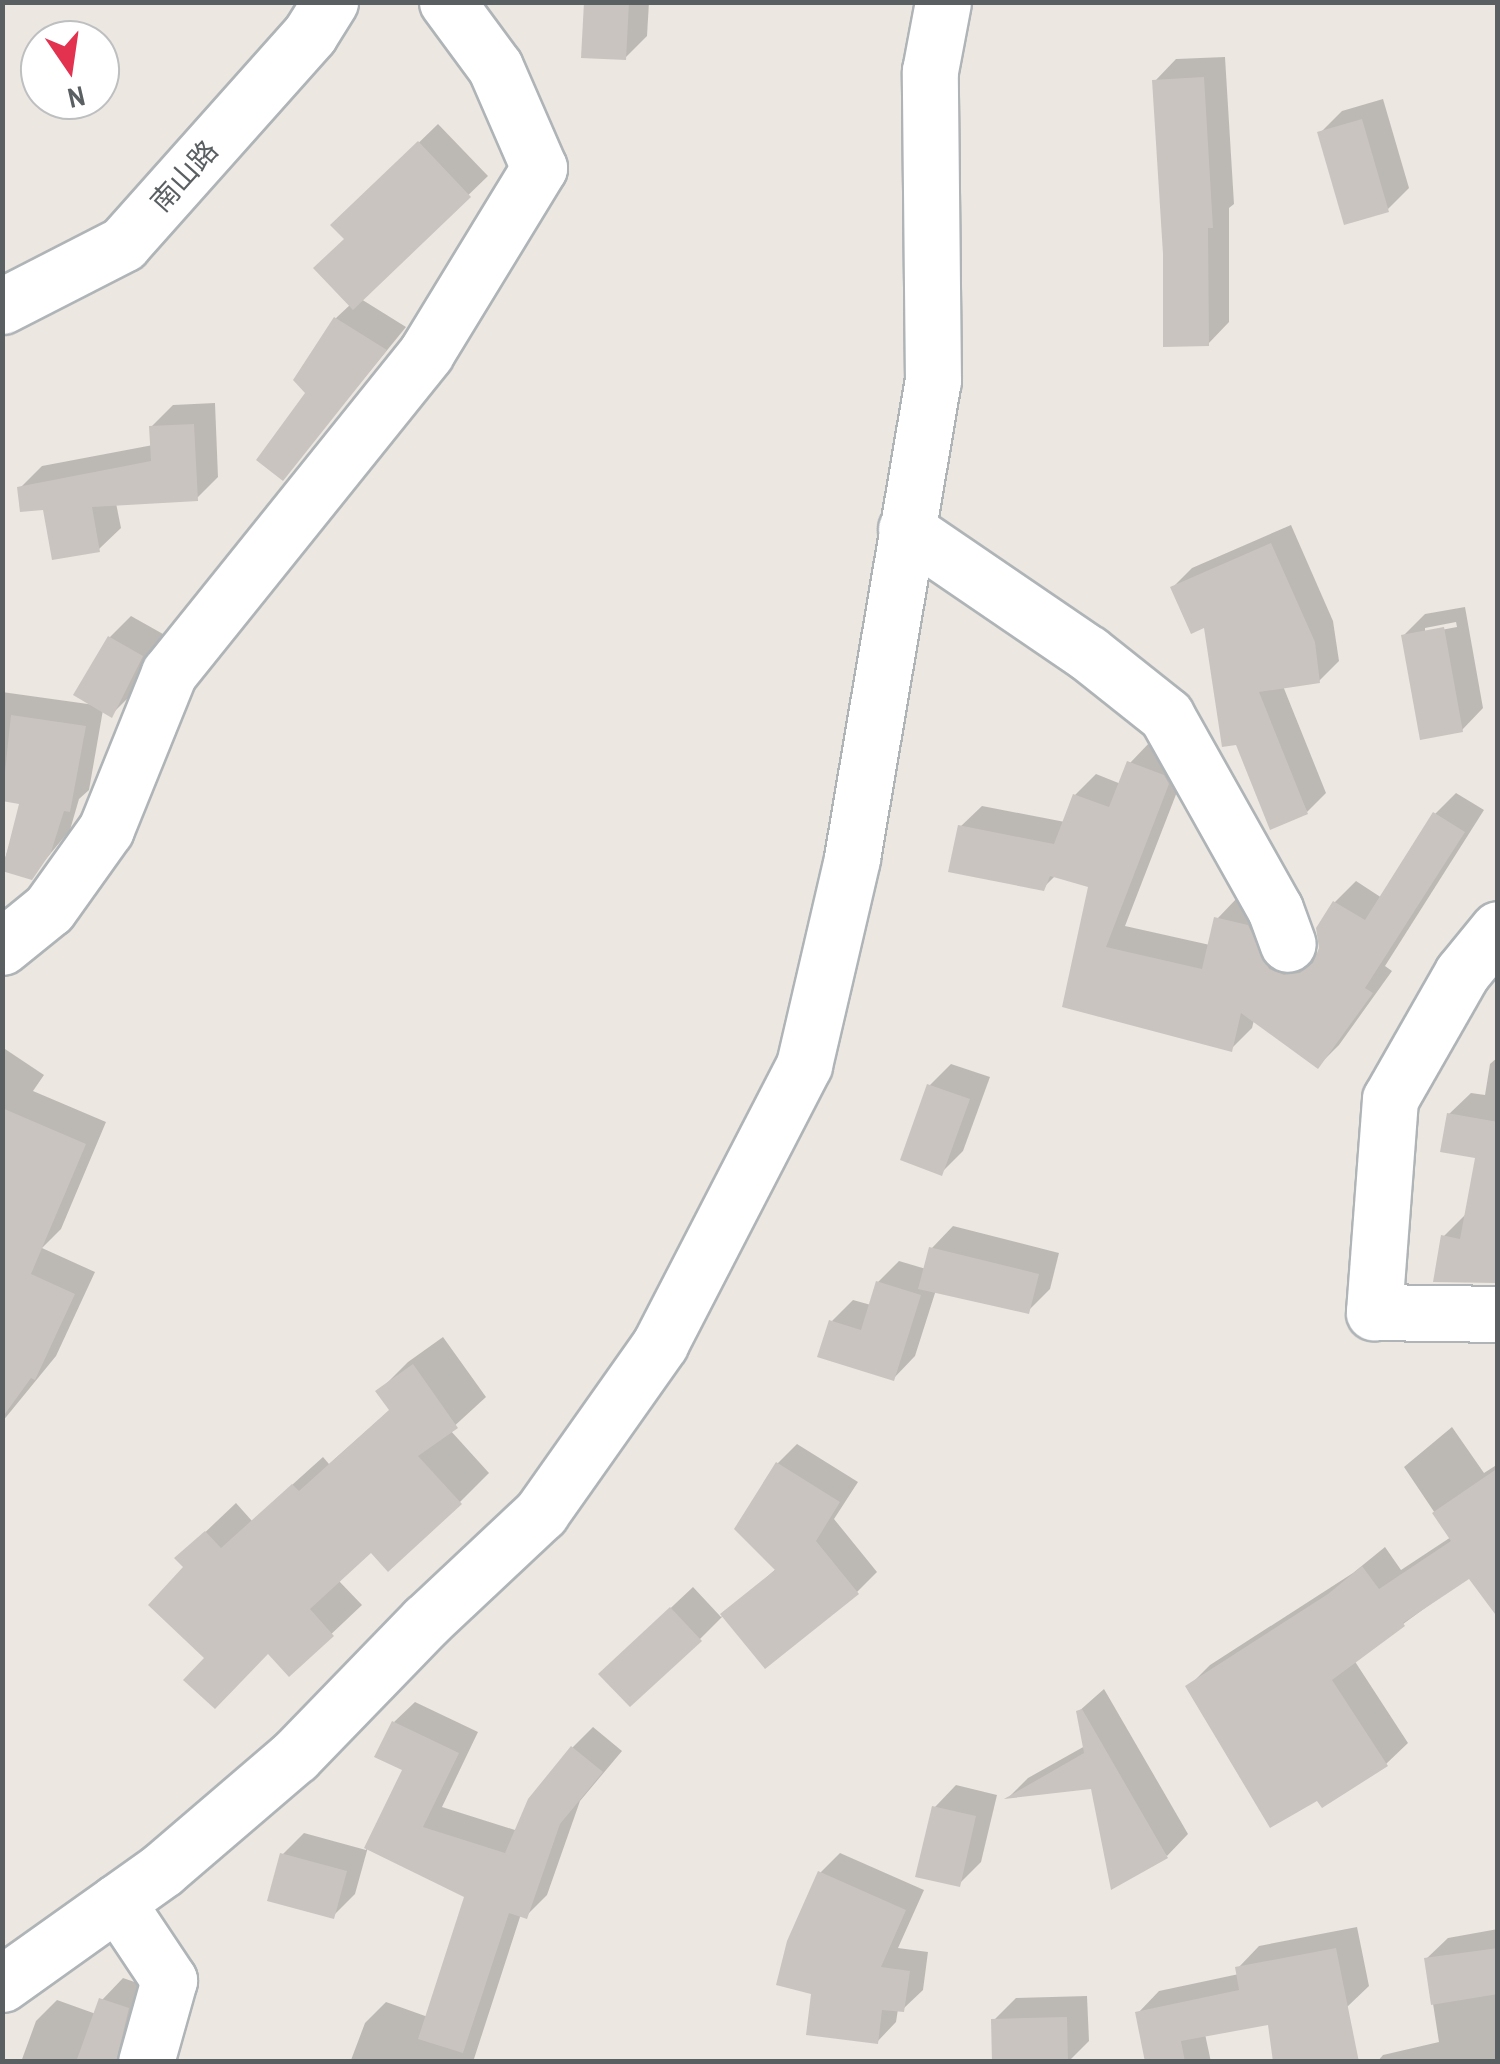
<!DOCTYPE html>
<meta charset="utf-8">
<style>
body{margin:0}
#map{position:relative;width:1500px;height:2064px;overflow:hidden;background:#ece7e1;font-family:"Archivo Narrow","Noto Sans SC",sans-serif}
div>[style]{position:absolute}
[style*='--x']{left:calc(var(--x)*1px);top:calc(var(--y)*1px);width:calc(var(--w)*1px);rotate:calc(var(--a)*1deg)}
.shadow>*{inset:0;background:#0003}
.building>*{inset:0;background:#cac4c1}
.roads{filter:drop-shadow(2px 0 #afb4b7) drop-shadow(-2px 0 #afb4b7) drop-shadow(0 2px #afb4b7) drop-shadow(0 -2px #afb4b7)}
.minor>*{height:55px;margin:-27.5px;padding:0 27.5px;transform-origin:27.5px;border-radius:27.5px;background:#fff}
span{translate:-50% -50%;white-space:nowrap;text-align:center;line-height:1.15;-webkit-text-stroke:10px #fff;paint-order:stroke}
.street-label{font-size:28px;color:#5a5f62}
.frame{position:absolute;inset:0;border:5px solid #5a5f62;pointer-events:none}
.north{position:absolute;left:20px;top:20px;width:100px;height:100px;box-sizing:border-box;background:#fff;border:2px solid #bdbfc0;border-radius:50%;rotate:167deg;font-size:28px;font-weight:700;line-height:40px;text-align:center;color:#5a5f62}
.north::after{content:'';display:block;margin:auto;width:35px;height:45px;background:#e33150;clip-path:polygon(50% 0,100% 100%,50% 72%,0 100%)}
</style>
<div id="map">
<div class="shadow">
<i style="clip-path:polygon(587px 2px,649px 2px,647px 36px,625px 58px)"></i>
<i style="clip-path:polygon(1225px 57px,1234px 204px,1229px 208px,1229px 322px,1208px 344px,1165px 254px,1155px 81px,1176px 59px)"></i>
<i style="clip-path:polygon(1383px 99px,1409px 188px,1387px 210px,1320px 133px,1342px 111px)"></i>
<i style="clip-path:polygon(438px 124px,488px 176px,361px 299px,406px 327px,283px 478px,336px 318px,351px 304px,347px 239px,334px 225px)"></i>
<i style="clip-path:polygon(215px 403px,218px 477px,197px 498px,116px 503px,121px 528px,99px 549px,20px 488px,42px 466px,153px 445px,152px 426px,173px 405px)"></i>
<i style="clip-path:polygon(1291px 525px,1333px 621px,1339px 661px,1319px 681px,1283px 686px,1326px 793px,1307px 812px,1206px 625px,1173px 587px,1192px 568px)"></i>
<i style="clip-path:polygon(evenodd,1465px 607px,1483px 708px,1462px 730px,1403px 636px,1425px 614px,1465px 607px,1456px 622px,1457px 627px,1425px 633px,1425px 628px,1456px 622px)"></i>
<i style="clip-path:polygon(131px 616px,163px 634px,133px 693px,111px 715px,103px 710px,89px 790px,79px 799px,70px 830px,31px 877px,2px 868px,23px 802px,2px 798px,2px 692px,95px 705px,110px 637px)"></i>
<i style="clip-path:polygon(1151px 741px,1189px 761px,1125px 926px,1210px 945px,1217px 919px,1238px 897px,1306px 955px,1320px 953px,1335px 902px,1356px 881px,1382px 898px,1435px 814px,1456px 793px,1484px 810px,1385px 966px,1392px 971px,1339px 1045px,1318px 1066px,1254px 1020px,1252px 1028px,1231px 1049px,1065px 1006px,1091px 885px,1056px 875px,1043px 888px,960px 827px,982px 806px,1065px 822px,1075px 795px,1096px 774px,1121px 784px,1130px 763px)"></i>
<i style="clip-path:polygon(2px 1047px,44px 1075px,33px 1091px,106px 1122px,61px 1229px,42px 1248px,95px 1272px,56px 1356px,2px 1422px)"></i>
<i style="clip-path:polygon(1498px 1057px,1498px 1282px,1444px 1236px,1467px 1213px,1478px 1156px,1449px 1114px,1471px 1093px,1485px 1095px,1490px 1064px)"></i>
<i style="clip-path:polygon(951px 1064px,990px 1077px,963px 1151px,941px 1173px,929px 1086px)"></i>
<i style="clip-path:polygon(953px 1226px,1059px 1253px,1050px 1289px,1028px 1311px,936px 1290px,915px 1356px,894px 1378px,832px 1321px,853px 1300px,871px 1305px,878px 1282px,899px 1261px,926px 1269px,932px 1248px)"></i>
<i style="clip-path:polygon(443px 1337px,486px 1397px,450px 1430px,489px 1473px,460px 1502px,372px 1550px,338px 1580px,362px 1605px,289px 1674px,268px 1651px,208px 1657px,186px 1568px,178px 1558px,236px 1503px,252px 1521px,323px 1457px,329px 1464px,391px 1409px,379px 1391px,408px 1362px)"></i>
<i style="clip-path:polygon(1452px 1427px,1484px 1473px,1498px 1464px,1498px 1614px,1470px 1575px,1354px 1660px,1408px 1743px,1386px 1764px,1188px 1687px,1210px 1665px,1353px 1573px,1385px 1547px,1401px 1570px,1451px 1537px,1404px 1467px)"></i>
<i style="clip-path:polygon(797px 1444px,858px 1482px,834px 1519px,877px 1572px,857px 1592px,724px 1615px,700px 1639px,623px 1653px,693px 1587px,721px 1617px,777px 1568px,778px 1463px)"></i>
<i style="clip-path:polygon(1104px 1689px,1188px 1834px,1167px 1856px,1093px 1786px,1010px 1796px,1028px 1778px,1085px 1746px,1078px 1712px)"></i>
<i style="clip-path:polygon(415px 1702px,478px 1732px,442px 1807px,515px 1830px,573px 1747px,593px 1727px,622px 1751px,580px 1801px,547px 1895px,526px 1916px,521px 1914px,473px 2062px,354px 2062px,351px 2060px,365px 2023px,386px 2002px,428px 2017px,467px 1896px,368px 1847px,355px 1894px,333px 1916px,282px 1855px,304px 1833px,366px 1850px,405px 1768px,394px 1722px)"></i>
<i style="clip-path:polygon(956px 1785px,997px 1795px,981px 1862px,959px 1884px,935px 1807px)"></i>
<i style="clip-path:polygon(840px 1853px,924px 1890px,898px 1948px,928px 1952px,923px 1990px,903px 2009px,898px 2009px,896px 2022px,877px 2042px,814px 1992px,821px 1872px)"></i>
<i style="clip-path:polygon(1357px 1927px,1369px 1986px,1347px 2007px,1205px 2034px,1211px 2062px,1147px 2062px,1138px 2013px,1159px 1991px,1239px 1974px,1238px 1968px,1259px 1946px)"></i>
<i style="clip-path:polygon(1498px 1929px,1498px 2062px,1377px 2062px,1383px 2055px,1439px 2042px,1426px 1959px,1448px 1938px)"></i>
<i style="clip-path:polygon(123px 1978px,149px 1987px,145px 2062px,21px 2062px,36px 2021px,57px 2000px,96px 2014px,102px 2000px)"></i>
<i style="clip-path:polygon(1087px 1996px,1089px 2041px,1068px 2062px,995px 2062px,994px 2020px,1016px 1998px)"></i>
</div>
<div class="building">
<i style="clip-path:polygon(584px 2px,629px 2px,626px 60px,581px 58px)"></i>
<i style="clip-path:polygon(1204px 77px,1213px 228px,1208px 228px,1209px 346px,1163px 347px,1163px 254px,1152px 80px)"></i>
<i style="clip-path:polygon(1362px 119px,1389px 212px,1344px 225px,1317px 132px)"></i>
<i style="clip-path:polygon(418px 141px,471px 197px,353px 310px,313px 268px,344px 239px,330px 225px)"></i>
<i style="clip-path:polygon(334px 317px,387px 350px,283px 481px,256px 460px,305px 393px,293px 380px)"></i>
<i style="clip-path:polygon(194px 424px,198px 501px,92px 507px,100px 552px,52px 560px,43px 510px,20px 512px,17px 487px,151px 461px,149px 426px)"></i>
<i style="clip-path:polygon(1271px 543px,1315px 642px,1320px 683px,1259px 692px,1308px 814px,1270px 830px,1236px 745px,1222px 747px,1204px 628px,1191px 634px,1170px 587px)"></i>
<i style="clip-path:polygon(1444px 627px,1463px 732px,1420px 740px,1401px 635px)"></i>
<i style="clip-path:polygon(108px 636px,143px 656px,112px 718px,73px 695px)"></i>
<i style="clip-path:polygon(11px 715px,86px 726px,70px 812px,64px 811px,51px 852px,32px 880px,2px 871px,19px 804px,2px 801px)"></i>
<i style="clip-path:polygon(1127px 761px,1164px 775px,1169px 784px,1106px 947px,1202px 969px,1214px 917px,1248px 925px,1269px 969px,1284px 975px,1300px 973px,1313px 963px,1319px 948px,1316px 928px,1333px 901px,1365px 920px,1433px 812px,1465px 832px,1365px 988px,1373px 993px,1318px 1069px,1241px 1013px,1232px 1052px,1062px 1007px,1088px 887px,1050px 876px,1044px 891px,948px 872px,958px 825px,1054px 844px,1073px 794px,1109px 807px)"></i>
<i style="clip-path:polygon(927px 1084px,970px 1099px,942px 1176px,900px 1160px)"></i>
<i style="clip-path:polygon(2px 1108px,86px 1144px,31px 1274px,75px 1294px,35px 1380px,31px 1378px,2px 1418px)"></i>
<i style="clip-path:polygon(1447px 1113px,1498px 1122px,1498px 1283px,1433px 1282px,1441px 1235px,1460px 1239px,1475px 1158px,1440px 1152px)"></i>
<i style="clip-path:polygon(929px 1247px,1039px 1274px,1029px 1314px,918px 1289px)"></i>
<i style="clip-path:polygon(876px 1281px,921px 1295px,894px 1381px,817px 1357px,829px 1320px,861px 1330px)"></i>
<i style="clip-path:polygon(413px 1364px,458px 1428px,418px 1456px,462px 1504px,388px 1572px,371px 1553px,310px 1609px,334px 1636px,289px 1677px,268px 1654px,215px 1709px,183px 1680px,204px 1658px,148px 1605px,183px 1567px,174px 1558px,205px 1531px,221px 1548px,292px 1484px,299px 1491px,389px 1410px,375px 1391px)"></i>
<i style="clip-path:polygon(776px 1462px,840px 1502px,816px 1541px,859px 1594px,765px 1669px,720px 1614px,775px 1570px,734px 1529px)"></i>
<i style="clip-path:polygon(1498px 1468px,1498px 1618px,1469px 1579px,1403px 1623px,1405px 1626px,1332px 1680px,1388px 1766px,1322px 1808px,1317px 1801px,1270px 1828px,1185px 1686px,1328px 1594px,1362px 1566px,1379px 1589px,1451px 1541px,1432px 1513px)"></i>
<i style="clip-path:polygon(670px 1607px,702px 1641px,630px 1707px,598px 1674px)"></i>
<i style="clip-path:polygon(1082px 1709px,1168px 1858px,1111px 1890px,1091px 1789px,1004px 1799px,1084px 1753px,1076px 1711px)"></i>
<i style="clip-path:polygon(392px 1721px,459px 1753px,423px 1827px,505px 1853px,528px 1799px,571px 1746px,603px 1772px,560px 1824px,527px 1919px,509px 1913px,463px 2053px,418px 2039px,464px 1897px,364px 1848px,402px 1770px,374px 1757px)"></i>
<i style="clip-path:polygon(932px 1806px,976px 1816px,960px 1887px,915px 1877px)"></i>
<i style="clip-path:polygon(280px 1853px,347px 1871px,334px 1919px,267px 1901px)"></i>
<i style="clip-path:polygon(818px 1871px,906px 1910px,881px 1967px,910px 1971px,904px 2012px,882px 2010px,878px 2044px,806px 2035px,811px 1994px,776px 1985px,787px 1941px)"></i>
<i style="clip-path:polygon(1336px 1948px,1359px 2062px,1273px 2062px,1268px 2025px,1181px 2041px,1185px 2062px,1145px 2062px,1135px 2012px,1239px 1990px,1235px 1967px)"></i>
<i style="clip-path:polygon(1498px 1948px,1498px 1994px,1431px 2005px,1424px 1958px)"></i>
<i style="clip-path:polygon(99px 1998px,129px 2008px,116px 2062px,76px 2062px)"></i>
<i style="clip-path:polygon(1067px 2017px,1068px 2062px,992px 2062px,991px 2019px)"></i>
</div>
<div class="roads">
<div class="minor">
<i style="--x:2;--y:306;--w:136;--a:-27.1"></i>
<i style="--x:123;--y:244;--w:281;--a:-48.3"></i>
<i style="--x:310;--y:34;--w:38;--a:-58"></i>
<i style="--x:906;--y:529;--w:220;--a:34.3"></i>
<i style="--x:1088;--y:653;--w:100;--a:38.5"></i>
<i style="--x:1166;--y:715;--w:223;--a:60.7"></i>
<i style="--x:1275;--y:909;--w:37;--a:70"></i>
<i style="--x:1498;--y:929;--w:57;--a:129.3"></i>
<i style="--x:1462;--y:973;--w:145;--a:119.7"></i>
<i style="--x:1390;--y:1099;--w:214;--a:94.3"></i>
<i style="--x:1374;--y:1312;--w:124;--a:0.9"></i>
<i style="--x:2;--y:947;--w:60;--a:-39"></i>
<i style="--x:49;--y:909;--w:98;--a:-54.5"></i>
<i style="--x:106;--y:829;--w:168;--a:-68"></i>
<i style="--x:169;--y:673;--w:410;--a:-51.2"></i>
<i style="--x:426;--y:353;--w:217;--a:-58.6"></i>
<i style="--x:539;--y:168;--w:110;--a:-113.5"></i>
<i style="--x:495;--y:67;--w:81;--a:-126.4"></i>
<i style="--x:117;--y:1902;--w:94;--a:56.3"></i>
<i style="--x:169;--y:1980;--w:85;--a:105.7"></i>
<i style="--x:2;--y:1984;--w:198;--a:-35.5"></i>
<i style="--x:163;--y:1869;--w:174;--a:-40.6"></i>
<i style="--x:295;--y:1756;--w:188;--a:-45.9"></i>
<i style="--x:426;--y:1621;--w:158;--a:-43.2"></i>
<i style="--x:541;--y:1513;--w:207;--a:-54.8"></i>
<i style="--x:660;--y:1344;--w:314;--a:-62.7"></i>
<i style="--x:804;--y:1065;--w:212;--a:-76.9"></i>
<i style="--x:852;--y:858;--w:484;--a:-80.4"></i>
<i style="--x:933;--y:381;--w:310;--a:-90.6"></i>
<i style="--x:930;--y:71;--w:70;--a:-79.3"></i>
</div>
</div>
<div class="street-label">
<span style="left:184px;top:176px;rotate:-48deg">南山路</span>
</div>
<div class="frame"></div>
<div class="north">N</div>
</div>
